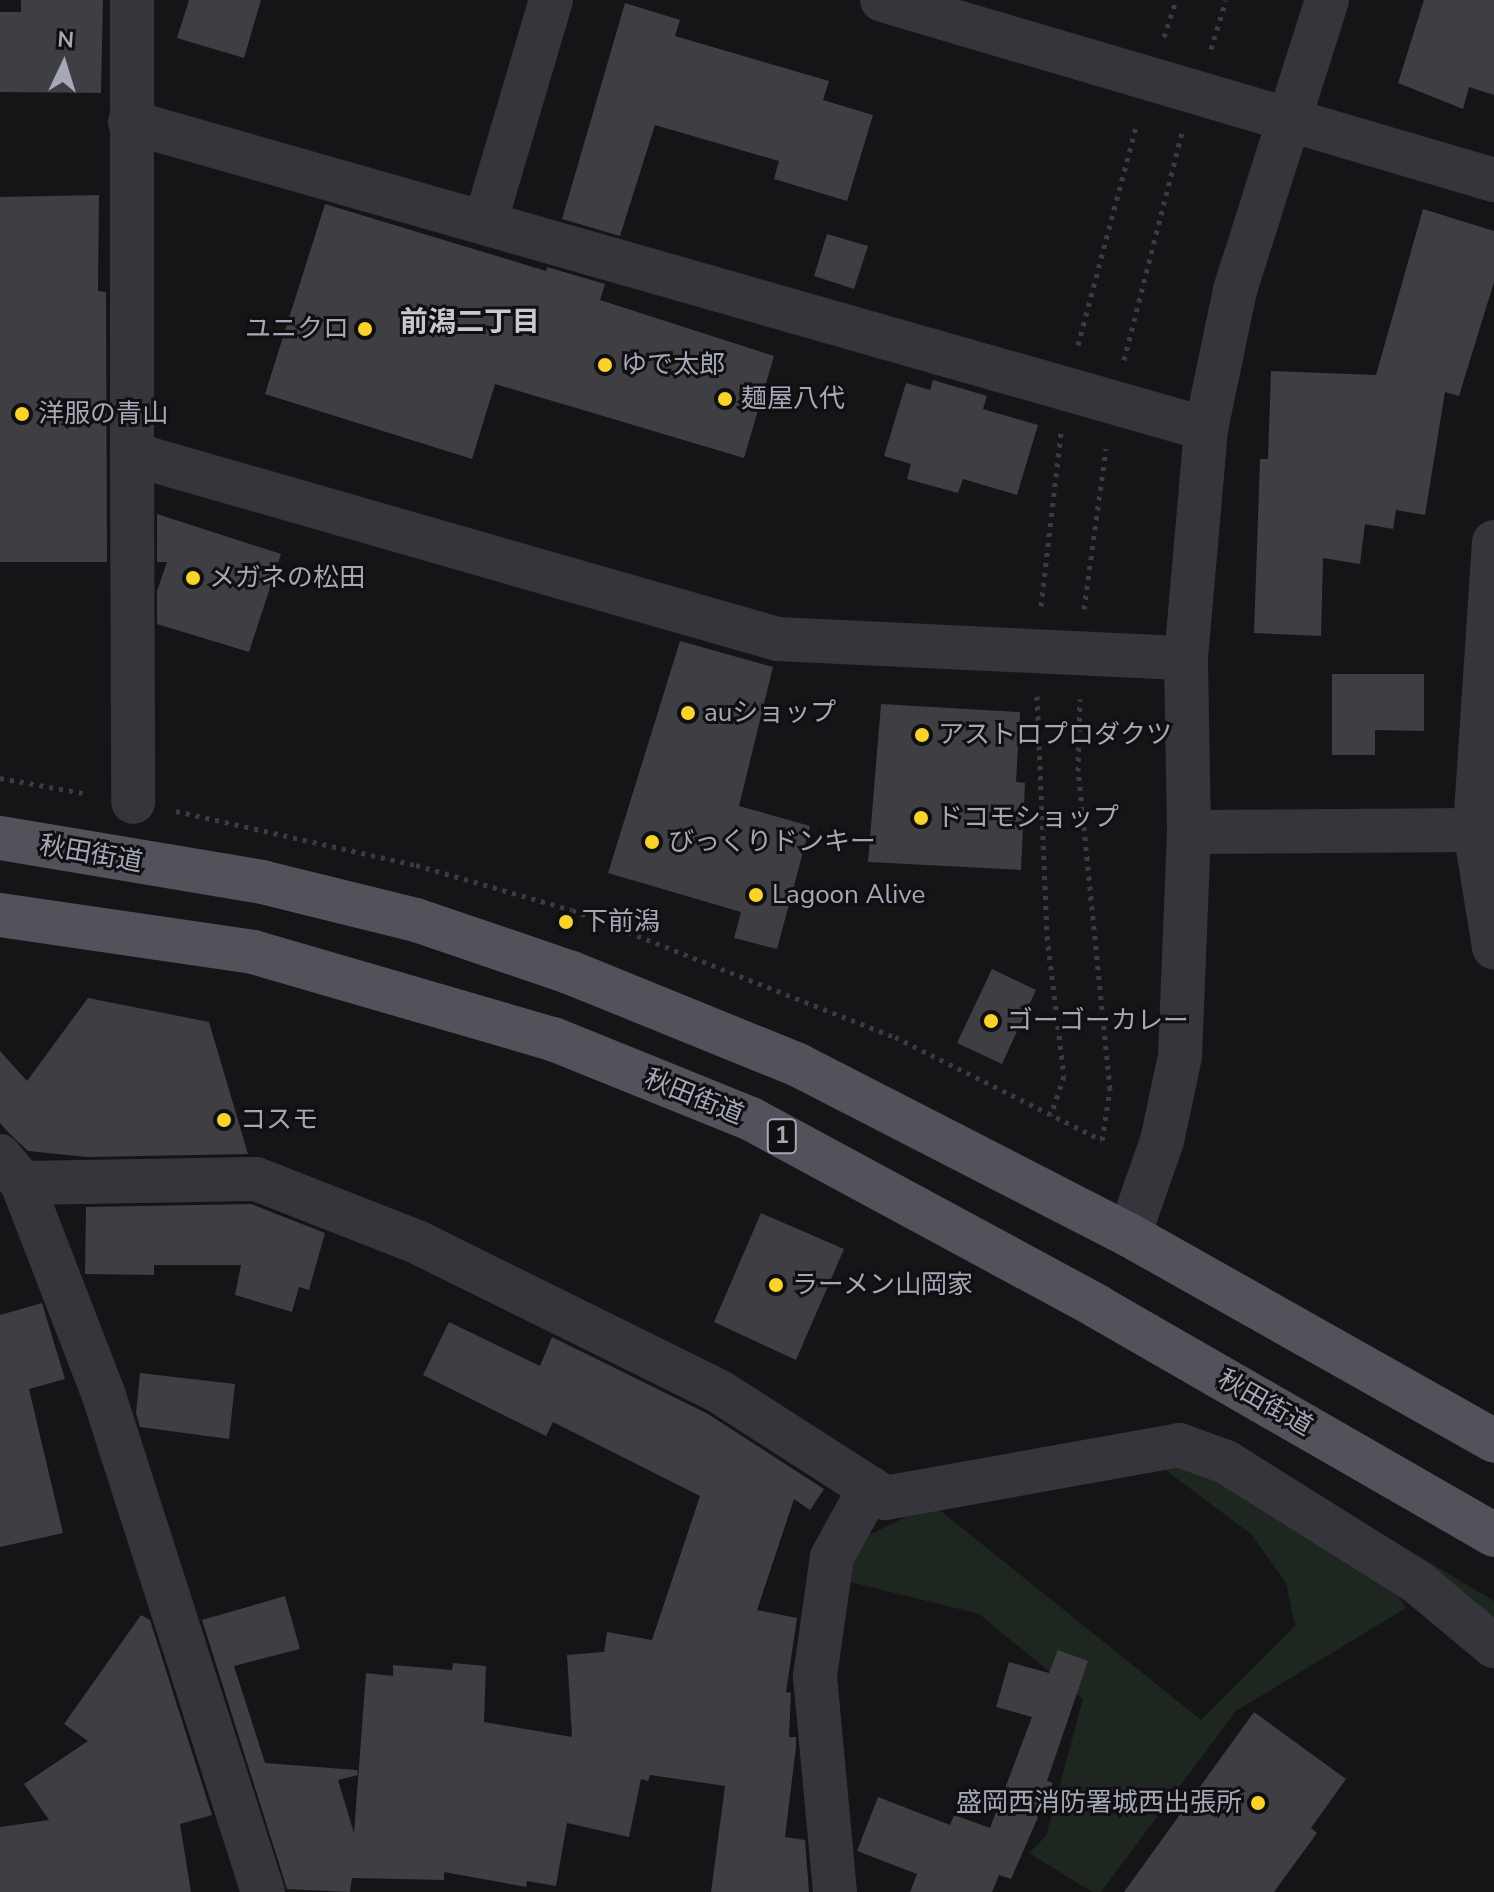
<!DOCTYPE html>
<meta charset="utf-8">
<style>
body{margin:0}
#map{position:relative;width:1494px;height:1892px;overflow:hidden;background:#151416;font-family:"Nunito Sans","Noto Sans JP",sans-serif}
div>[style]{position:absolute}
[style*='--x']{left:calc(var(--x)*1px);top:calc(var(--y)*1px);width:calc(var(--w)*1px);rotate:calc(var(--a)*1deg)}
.green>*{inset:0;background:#1e2620}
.building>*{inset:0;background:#3e3e43}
.path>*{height:5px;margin-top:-2.5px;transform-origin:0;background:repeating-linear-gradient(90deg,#3b3c42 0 4px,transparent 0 10px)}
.minor>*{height:44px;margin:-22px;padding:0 22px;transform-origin:22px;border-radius:22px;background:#35353b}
.major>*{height:44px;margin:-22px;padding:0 22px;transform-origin:22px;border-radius:22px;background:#51525a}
.dots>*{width:22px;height:22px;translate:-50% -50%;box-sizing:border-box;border:4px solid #100f11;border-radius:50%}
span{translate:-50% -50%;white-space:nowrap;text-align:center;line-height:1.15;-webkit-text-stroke:6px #100f11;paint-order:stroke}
.shield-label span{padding:2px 6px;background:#100f11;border:2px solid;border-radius:6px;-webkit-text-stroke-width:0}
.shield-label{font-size:24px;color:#a5a8b7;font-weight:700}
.poi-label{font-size:26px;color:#a5a8b7}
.right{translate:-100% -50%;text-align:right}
.left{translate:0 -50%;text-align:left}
.street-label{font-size:26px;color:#a5a8b7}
.neighbourhood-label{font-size:28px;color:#c7c8d3;font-weight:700}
.north{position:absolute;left:24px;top:24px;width:80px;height:80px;-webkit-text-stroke:6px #100f11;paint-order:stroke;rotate:4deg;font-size:22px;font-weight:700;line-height:32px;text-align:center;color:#a5a8b7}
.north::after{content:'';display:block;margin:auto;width:28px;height:36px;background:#a5a8b7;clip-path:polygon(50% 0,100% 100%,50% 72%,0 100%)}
</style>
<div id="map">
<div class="green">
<i style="clip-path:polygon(1181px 1455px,1393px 1587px,1406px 1608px,1236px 1711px,1101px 1892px,1092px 1892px,1029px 1853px,1046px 1836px,1083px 1699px,979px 1614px,846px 1581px,855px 1542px,932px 1504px,1201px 1720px,1295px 1626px,1286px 1583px,1251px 1534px,1160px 1466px)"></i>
<i style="clip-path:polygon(1291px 1479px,1494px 1601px,1494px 1628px)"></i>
</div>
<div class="building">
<i style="clip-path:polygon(21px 0,103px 0,101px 93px,0 92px,0 12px,21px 12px)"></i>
<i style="clip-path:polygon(189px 0,261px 0,244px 58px,177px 38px)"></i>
<i style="clip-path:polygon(1424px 0,1494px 0,1494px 95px,1469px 87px,1463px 109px,1398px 83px)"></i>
<i style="clip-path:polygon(625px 3px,680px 20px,675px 36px,829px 81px,823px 100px,873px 115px,847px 201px,774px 179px,779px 161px,655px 125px,620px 236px,562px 219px)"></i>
<i style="clip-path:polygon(99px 195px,98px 291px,106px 292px,107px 562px,0 562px,0 197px)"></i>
<i style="clip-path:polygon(325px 204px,546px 271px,547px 267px,605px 284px,600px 300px,774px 356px,744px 458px,495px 384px,472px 459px,265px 394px)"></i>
<i style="clip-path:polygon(1423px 209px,1494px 231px,1494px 282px,1459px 396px,1445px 392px,1425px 515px,1396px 510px,1393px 529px,1365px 524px,1360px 564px,1323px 558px,1321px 636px,1254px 633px,1260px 459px,1268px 459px,1271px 371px,1376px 375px)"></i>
<i style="clip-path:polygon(827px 234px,868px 246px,854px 289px,814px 276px)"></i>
<i style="clip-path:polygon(933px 380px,987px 396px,983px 409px,1038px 425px,1017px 495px,963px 479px,958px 493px,907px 479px,911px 464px,884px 456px,906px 383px,930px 390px)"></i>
<i style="clip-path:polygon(157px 514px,281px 554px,249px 652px,157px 624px,157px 591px,167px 562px,157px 562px)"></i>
<i style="clip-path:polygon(680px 641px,773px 667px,739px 806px,810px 826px,777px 949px,734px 938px,741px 912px,608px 873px)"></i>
<i style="clip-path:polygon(1332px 674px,1424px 674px,1424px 731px,1375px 730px,1375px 755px,1332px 755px)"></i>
<i style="clip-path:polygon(881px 704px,1020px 712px,1016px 782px,1025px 783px,1021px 870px,868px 862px)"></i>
<i style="clip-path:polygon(992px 969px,1036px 990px,1002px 1064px,957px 1043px)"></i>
<i style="clip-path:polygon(88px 998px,209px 1022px,248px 1154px,87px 1157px,28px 1151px,9px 1133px,0 1123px,0 1051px,27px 1081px)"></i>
<i style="clip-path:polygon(251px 1204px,325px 1233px,309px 1290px,299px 1287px,292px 1312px,235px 1295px,241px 1265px,154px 1265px,154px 1275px,85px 1274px,86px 1207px)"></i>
<i style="clip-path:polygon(761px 1213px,844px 1249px,796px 1360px,714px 1322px)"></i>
<i style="clip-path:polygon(42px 1303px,65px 1379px,29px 1389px,63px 1533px,0 1547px,0 1315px)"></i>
<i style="clip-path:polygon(449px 1322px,540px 1366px,552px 1337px,708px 1414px,824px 1489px,810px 1510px,794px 1499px,757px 1610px,797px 1618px,786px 1692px,791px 1693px,789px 1737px,796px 1737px,796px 1747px,785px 1837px,805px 1840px,809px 1892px,711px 1892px,725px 1786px,650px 1775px,648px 1781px,641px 1779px,629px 1837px,567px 1823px,556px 1886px,527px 1881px,526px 1887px,444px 1872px,444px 1880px,352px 1878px,350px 1892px,287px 1889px,202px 1620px,285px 1596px,300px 1649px,234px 1666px,265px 1763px,357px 1770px,358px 1775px,338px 1780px,354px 1833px,366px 1673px,393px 1676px,393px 1665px,452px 1670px,453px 1663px,486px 1666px,484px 1722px,572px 1737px,567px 1655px,604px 1652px,607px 1632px,652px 1640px,700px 1496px,553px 1422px,546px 1436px,423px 1375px)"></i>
<i style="clip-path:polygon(140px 1373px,235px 1384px,229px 1439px,140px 1427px,136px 1413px)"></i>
<i style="clip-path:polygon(141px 1615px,150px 1620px,212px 1815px,180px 1824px,191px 1892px,0 1892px,0 1827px,49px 1820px,24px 1784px,88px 1741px,64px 1724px)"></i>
<i style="clip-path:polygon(1058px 1650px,1088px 1661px,1047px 1781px,1053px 1783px,1011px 1879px,999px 1875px,992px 1892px,910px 1892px,917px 1874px,857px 1851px,878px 1797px,950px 1825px,954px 1815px,990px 1828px,1032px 1717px,996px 1707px,1009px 1662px,1049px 1673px)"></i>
<i style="clip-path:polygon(1254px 1712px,1346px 1779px,1311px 1828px,1317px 1833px,1274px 1892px,1124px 1892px)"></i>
</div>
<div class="path">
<i style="--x:1164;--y:37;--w:39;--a:-72"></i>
<i style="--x:1211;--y:49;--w:51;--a:-73"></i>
<i style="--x:1078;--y:345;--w:230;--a:-75.1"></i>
<i style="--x:1124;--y:360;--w:234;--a:-75.7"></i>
<i style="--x:1041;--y:606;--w:174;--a:-83.4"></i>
<i style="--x:1084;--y:609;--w:162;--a:-82.2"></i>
<i style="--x:1037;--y:696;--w:240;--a:87.6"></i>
<i style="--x:1047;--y:936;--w:141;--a:83.1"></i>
<i style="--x:1064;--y:1076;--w:41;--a:108.4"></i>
<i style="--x:0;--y:778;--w:89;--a:10.3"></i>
<i style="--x:176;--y:811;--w:246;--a:12.7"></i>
<i style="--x:416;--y:865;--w:162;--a:16.1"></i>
<i style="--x:572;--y:910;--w:347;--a:21.5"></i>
<i style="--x:895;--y:1037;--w:231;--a:26.5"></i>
<i style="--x:1102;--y:1140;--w:52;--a:-81.1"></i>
<i style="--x:1110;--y:1089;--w:320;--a:-95.7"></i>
<i style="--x:1078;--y:771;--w:72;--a:-88.4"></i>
</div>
<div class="minor">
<i style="--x:132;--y:0;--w:454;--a:90"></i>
<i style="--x:132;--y:454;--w:671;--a:16"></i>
<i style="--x:777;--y:639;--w:409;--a:2.7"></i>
<i style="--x:882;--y:0;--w:638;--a:16.39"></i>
<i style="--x:130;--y:122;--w:1119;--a:15.92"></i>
<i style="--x:485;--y:223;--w:233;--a:-73.5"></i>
<i style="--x:132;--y:454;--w:348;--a:89.8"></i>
<i style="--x:1494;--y:542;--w:289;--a:93.8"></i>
<i style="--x:1475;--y:830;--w:119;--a:80.8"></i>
<i style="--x:1189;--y:832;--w:286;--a:-0.4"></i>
<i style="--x:0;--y:1156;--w:35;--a:51"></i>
<i style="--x:22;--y:1183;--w:228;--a:68.9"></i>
<i style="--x:104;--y:1396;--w:521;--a:72.23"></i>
<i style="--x:22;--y:1183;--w:234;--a:-1"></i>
<i style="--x:256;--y:1179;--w:175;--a:21.4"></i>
<i style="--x:419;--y:1243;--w:336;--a:26.3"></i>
<i style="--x:720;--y:1392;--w:196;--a:32.7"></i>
<i style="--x:885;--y:1498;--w:299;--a:-10.2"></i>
<i style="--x:1179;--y:1445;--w:50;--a:19.9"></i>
<i style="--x:1226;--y:1462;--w:224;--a:32.1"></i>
<i style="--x:1416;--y:1581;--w:102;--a:39.8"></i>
<i style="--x:1129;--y:1235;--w:100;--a:-70.7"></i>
<i style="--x:1162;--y:1141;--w:87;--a:-78"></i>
<i style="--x:1180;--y:1056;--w:224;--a:-87.7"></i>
<i style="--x:1189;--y:832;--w:174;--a:-91"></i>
<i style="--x:1186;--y:658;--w:230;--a:-85"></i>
<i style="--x:1206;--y:429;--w:142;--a:-78.2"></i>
<i style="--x:1235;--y:290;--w:304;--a:-72.4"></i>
<i style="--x:835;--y:1892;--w:217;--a:-95.3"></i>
<i style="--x:815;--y:1676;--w:120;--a:-81.9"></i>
<i style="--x:832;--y:1557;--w:79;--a:-61.2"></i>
</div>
<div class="major">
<i style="--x:0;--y:838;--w:266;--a:9.5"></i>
<i style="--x:262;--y:882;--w:159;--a:13.9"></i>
<i style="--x:416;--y:920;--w:162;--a:18.8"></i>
<i style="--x:569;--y:972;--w:247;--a:22.1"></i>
<i style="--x:798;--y:1065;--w:372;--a:27.2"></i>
<i style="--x:1129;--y:1235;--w:419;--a:29.4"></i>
<i style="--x:0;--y:915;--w:256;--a:8.3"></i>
<i style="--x:253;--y:952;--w:312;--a:16.2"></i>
<i style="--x:553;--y:1039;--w:214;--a:22"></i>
<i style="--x:751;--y:1119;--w:395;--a:28.4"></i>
<i style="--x:1098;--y:1307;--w:457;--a:29.9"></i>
</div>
<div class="dots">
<i style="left:365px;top:329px;background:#f9d22a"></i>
<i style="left:605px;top:365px;background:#f9d22a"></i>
<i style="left:725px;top:399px;background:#f9d22a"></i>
<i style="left:22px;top:414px;background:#f9d22a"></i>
<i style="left:193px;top:578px;background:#f9d22a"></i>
<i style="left:688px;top:713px;background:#f9d22a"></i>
<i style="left:922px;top:735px;background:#f9d22a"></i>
<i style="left:921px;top:818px;background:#f9d22a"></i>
<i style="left:652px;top:842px;background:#f9d22a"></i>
<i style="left:756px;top:895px;background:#f9d22a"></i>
<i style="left:566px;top:922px;background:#f9d22a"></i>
<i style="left:991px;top:1021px;background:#f9d22a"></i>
<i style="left:224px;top:1120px;background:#f9d22a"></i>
<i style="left:776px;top:1285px;background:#f9d22a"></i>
<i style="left:1258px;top:1803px;background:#f9d22a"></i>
</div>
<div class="shield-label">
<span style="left:782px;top:1136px">1</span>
</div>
<div class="poi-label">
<span class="right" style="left:349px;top:329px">ユニクロ</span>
<span class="left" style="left:621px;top:365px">ゆで太郎</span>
<span class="left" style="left:741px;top:399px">麺屋八代</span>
<span class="left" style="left:38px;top:414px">洋服の青山</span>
<span class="left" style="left:209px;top:578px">メガネの松田</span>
<span class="left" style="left:704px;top:713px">auショップ</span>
<span class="left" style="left:938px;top:735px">アストロプロダクツ</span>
<span class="left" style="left:937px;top:818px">ドコモショップ</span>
<span class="left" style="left:668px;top:842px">びっくりドンキー</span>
<span class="left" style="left:772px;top:895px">Lagoon Alive</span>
<span class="left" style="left:582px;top:922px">下前潟</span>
<span class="left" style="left:1007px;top:1021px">ゴーゴーカレー</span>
<span class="left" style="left:240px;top:1120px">コスモ</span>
<span class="left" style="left:792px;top:1285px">ラーメン山岡家</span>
<span class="right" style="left:1242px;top:1803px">盛岡西消防署城西出張所</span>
</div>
<div class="street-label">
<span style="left:91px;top:854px;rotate:10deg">秋田街道</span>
<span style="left:694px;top:1097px;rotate:22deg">秋田街道</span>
<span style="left:1265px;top:1403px;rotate:30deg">秋田街道</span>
</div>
<div class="neighbourhood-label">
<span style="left:470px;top:322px">前潟二丁目</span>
</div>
<div class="north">N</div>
</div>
